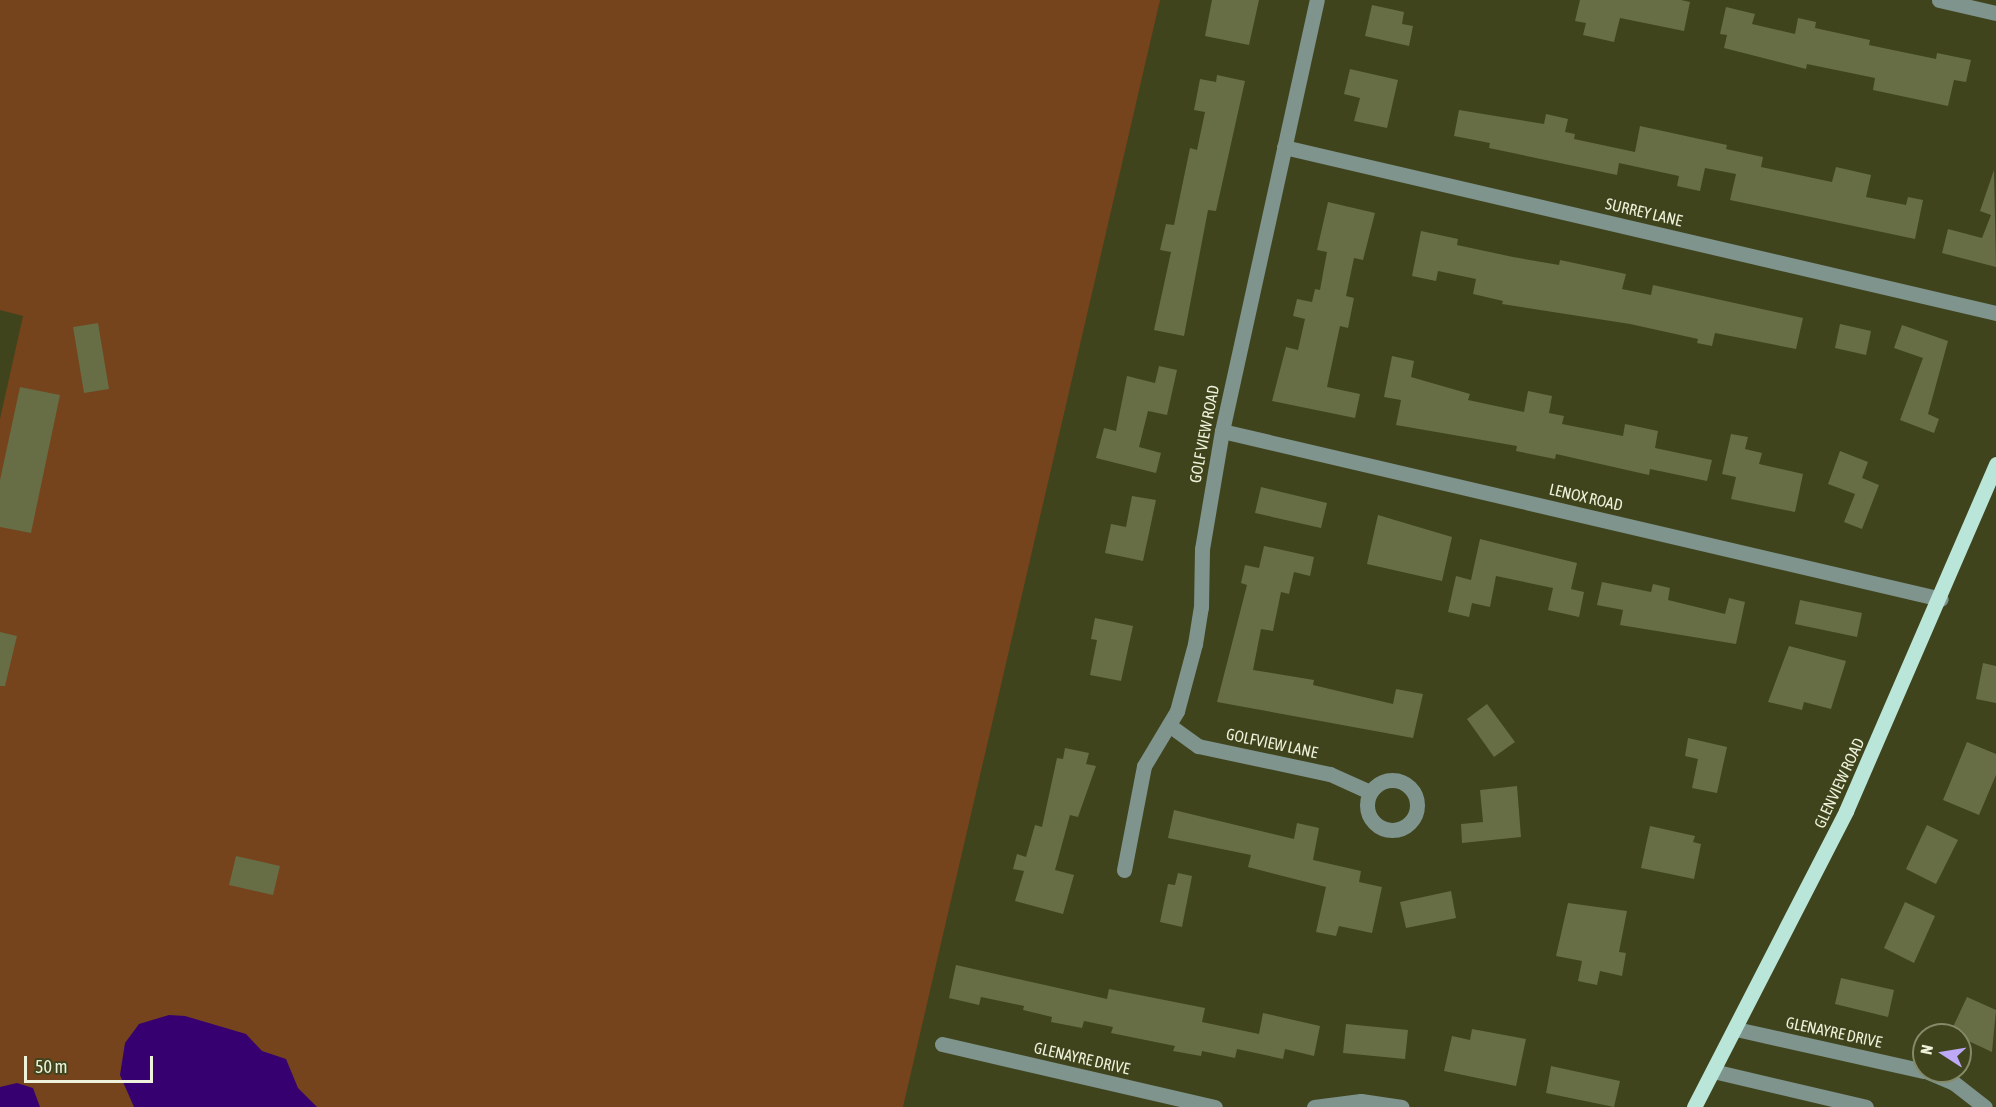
<!DOCTYPE html>
<style>
body{margin:0}
#map{position:relative;width:1996px;height:1107px;overflow:hidden;background:#3f441d;font-family:"Asap Condensed",sans-serif}
div>[style]{position:absolute}
[style*='--x']{left:calc(var(--x)*1px);top:calc(var(--y)*1px);width:calc(var(--w)*1px);rotate:calc(var(--a)*1deg)}
.green>*{inset:0;background:#75431c}
.water>*{inset:0;background:#360070}
.building>*{inset:0;background:#676d45}
.minor>*{height:15px;margin:-7.5px;padding:0 7.5px;transform-origin:7.5px;border-radius:7.5px;background:#7e948d}
.minor>.ring{margin:-7.5px;padding:0;box-sizing:content-box;background:none;border:15px solid #7e948d;border-radius:50%}
.major>*{height:15px;margin:-7.5px;padding:0 7.5px;transform-origin:7.5px;border-radius:7.5px;background:#b9e6d9}
span{translate:-50% -50%;white-space:nowrap;text-align:center;line-height:1.15;-webkit-text-stroke:4.5px #3f441d;paint-order:stroke}
.street-label{font-size:16px;color:#eef2db}
.north{position:absolute;left:1912px;top:1023px;width:60px;height:60px;box-sizing:border-box;background:#3f441d;border:2px solid #858a69;border-radius:50%;rotate:282deg;font-size:16px;font-weight:700;line-height:24px;text-align:center;color:#eef2db}
.north::after{content:'';display:block;margin:auto;width:21px;height:27px;background:#bda9f5;clip-path:polygon(50% 0,100% 100%,50% 72%,0 100%)}
.scale{position:absolute;left:24px;top:1056px;width:129px;height:27px;box-sizing:border-box;border:3px solid #eef2db;border-top:0;padding-left:8px;font-size:18px;line-height:21px;white-space:nowrap;color:#eef2db;-webkit-text-stroke:4px #3f441d;paint-order:stroke}
</style>
<div id="map">
<div class="green">
<i style="clip-path:polygon(0 0,1160px 0,903px 1107px,0 1107px,0 419px,23px 316px,0 310px)"></i>
</div>
<div class="water">
<i style="clip-path:polygon(185px 1016px,246px 1034px,262px 1051px,286px 1059px,298px 1088px,317px 1107px,134px 1107px,120px 1075px,125px 1043px,139px 1024px,169px 1015px)"></i>
<i style="clip-path:polygon(17px 1083px,33px 1088px,40px 1107px,0 1107px,0 1087px)"></i>
</div>
<div class="building">
<i style="clip-path:polygon(1212px 0,1259px 0,1249px 45px,1205px 36px)"></i>
<i style="clip-path:polygon(1580px 0,1681px 0,1690px 2px,1684px 31px,1620px 18px,1614px 42px,1583px 35px,1586px 23px,1575px 21px)"></i>
<i style="clip-path:polygon(1372px 5px,1404px 12px,1402px 24px,1413px 26px,1409px 46px,1365px 36px)"></i>
<i style="clip-path:polygon(1726px 7px,1755px 14px,1752px 24px,1795px 34px,1798px 18px,1816px 22px,1815px 28px,1870px 40px,1869px 45px,1936px 59px,1937px 53px,1971px 60px,1966px 82px,1954px 80px,1948px 106px,1873px 90px,1875px 78px,1807px 64px,1806px 69px,1724px 48px,1727px 35px,1720px 34px)"></i>
<i style="clip-path:polygon(1350px 69px,1398px 80px,1387px 128px,1354px 121px,1360px 98px,1344px 94px)"></i>
<i style="clip-path:polygon(1217px 75px,1245px 81px,1216px 211px,1208px 210px,1184px 336px,1154px 330px,1171px 252px,1160px 250px,1166px 224px,1174px 225px,1190px 148px,1197px 150px,1205px 112px,1194px 110px,1200px 79px,1216px 82px)"></i>
<i style="clip-path:polygon(1459px 110px,1544px 124px,1546px 114px,1568px 119px,1565px 132px,1575px 134px,1574px 139px,1635px 152px,1640px 126px,1727px 145px,1726px 149px,1763px 157px,1761px 167px,1832px 182px,1836px 167px,1871px 175px,1866px 197px,1906px 205px,1908px 197px,1923px 200px,1915px 239px,1730px 200px,1736px 174px,1705px 168px,1700px 191px,1677px 186px,1679px 176px,1619px 163px,1617px 175px,1489px 148px,1490px 143px,1454px 136px)"></i>
<i style="clip-path:polygon(1994px 170px,1996px 267px,1942px 253px,1948px 229px,1982px 238px,1991px 215px,1980px 211px)"></i>
<i style="clip-path:polygon(1328px 202px,1375px 213px,1363px 260px,1354px 258px,1346px 296px,1354px 298px,1348px 328px,1340px 326px,1327px 387px,1360px 394px,1355px 418px,1272px 401px,1286px 347px,1298px 350px,1305px 319px,1293px 316px,1297px 299px,1312px 302px,1315px 289px,1320px 290px,1327px 252px,1317px 250px)"></i>
<i style="clip-path:polygon(1421px 231px,1458px 239px,1457px 245px,1513px 257px,1559px 265px,1560px 260px,1626px 274px,1622px 289px,1651px 295px,1653px 285px,1803px 318px,1796px 349px,1715px 333px,1712px 346px,1697px 343px,1698px 339px,1630px 324px,1502px 304px,1503px 301px,1473px 294px,1476px 279px,1438px 271px,1436px 281px,1412px 276px)"></i>
<i style="clip-path:polygon(98px 323px,109px 389px,84px 393px,73px 327px)"></i>
<i style="clip-path:polygon(1840px 324px,1871px 331px,1866px 355px,1835px 348px)"></i>
<i style="clip-path:polygon(1902px 325px,1948px 341px,1928px 414px,1939px 419px,1934px 433px,1900px 420px,1923px 358px,1894px 348px)"></i>
<i style="clip-path:polygon(1392px 356px,1414px 361px,1411px 377px,1470px 394px,1468px 400px,1524px 412px,1528px 391px,1552px 396px,1549px 413px,1564px 416px,1562px 424px,1623px 436px,1625px 424px,1658px 431px,1655px 448px,1712px 460px,1707px 481px,1650px 469px,1649px 475px,1556px 454px,1555px 459px,1516px 451px,1517px 446px,1396px 425px,1401px 400px,1384px 397px)"></i>
<i style="clip-path:polygon(1159px 366px,1177px 370px,1167px 415px,1148px 411px,1139px 447px,1161px 453px,1156px 473px,1096px 458px,1104px 428px,1116px 431px,1127px 376px,1155px 383px)"></i>
<i style="clip-path:polygon(20px 387px,60px 395px,31px 533px,0 527px,0 480px)"></i>
<i style="clip-path:polygon(1731px 434px,1748px 437px,1745px 449px,1762px 453px,1759px 464px,1803px 474px,1795px 512px,1731px 499px,1736px 477px,1722px 474px)"></i>
<i style="clip-path:polygon(1840px 451px,1868px 462px,1862px 478px,1879px 485px,1862px 529px,1844px 522px,1855px 494px,1828px 484px)"></i>
<i style="clip-path:polygon(1261px 487px,1327px 503px,1321px 528px,1255px 513px)"></i>
<i style="clip-path:polygon(1132px 496px,1156px 500px,1143px 561px,1105px 553px,1111px 524px,1126px 527px)"></i>
<i style="clip-path:polygon(1378px 515px,1452px 537px,1442px 581px,1367px 564px)"></i>
<i style="clip-path:polygon(1480px 539px,1577px 563px,1571px 589px,1584px 592px,1579px 617px,1548px 610px,1553px 588px,1496px 576px,1490px 607px,1472px 603px,1469px 617px,1448px 612px,1456px 576px,1471px 580px)"></i>
<i style="clip-path:polygon(1264px 546px,1314px 557px,1310px 576px,1294px 572px,1289px 594px,1281px 592px,1273px 631px,1261px 629px,1253px 670px,1314px 680px,1313px 685px,1393px 704px,1396px 689px,1423px 694px,1413px 738px,1217px 702px,1247px 585px,1241px 583px,1245px 565px,1259px 568px)"></i>
<i style="clip-path:polygon(1602px 582px,1651px 592px,1653px 584px,1670px 588px,1668px 600px,1725px 614px,1729px 598px,1745px 602px,1736px 644px,1620px 625px,1623px 610px,1597px 605px)"></i>
<i style="clip-path:polygon(1800px 600px,1862px 613px,1857px 637px,1795px 624px)"></i>
<i style="clip-path:polygon(1095px 618px,1133px 626px,1121px 681px,1090px 675px,1097px 640px,1091px 639px)"></i>
<i style="clip-path:polygon(0 632px,17px 636px,5px 686px,0 686px)"></i>
<i style="clip-path:polygon(1789px 646px,1846px 661px,1831px 709px,1804px 702px,1802px 710px,1768px 702px)"></i>
<i style="clip-path:polygon(1983px 663px,1996px 666px,1996px 703px,1976px 699px)"></i>
<i style="clip-path:polygon(1487px 704px,1515px 742px,1494px 757px,1467px 719px)"></i>
<i style="clip-path:polygon(1688px 738px,1727px 747px,1717px 793px,1692px 788px,1698px 759px,1685px 756px)"></i>
<i style="clip-path:polygon(1967px 742px,1996px 754px,1996px 775px,1979px 815px,1943px 800px)"></i>
<i style="clip-path:polygon(1065px 748px,1089px 753px,1086px 764px,1096px 766px,1078px 817px,1070px 815px,1055px 870px,1074px 875px,1063px 914px,1015px 901px,1024px 871px,1013px 869px,1017px 854px,1026px 857px,1035px 825px,1042px 827px,1057px 758px,1063px 759px)"></i>
<i style="clip-path:polygon(1517px 786px,1521px 837px,1462px 843px,1461px 824px,1483px 822px,1480px 790px)"></i>
<i style="clip-path:polygon(1174px 810px,1294px 839px,1297px 823px,1319px 828px,1313px 860px,1361px 871px,1359px 882px,1382px 887px,1372px 933px,1339px 926px,1336px 936px,1316px 932px,1326px 887px,1248px 867px,1251px 855px,1168px 838px)"></i>
<i style="clip-path:polygon(1927px 825px,1958px 840px,1936px 884px,1906px 869px)"></i>
<i style="clip-path:polygon(1650px 826px,1695px 836px,1693px 842px,1701px 844px,1694px 879px,1641px 868px)"></i>
<i style="clip-path:polygon(236px 856px,280px 866px,273px 895px,229px 885px)"></i>
<i style="clip-path:polygon(1178px 873px,1192px 876px,1182px 927px,1160px 922px,1168px 884px,1175px 885px)"></i>
<i style="clip-path:polygon(1451px 891px,1456px 918px,1406px 928px,1400px 902px)"></i>
<i style="clip-path:polygon(1905px 902px,1935px 916px,1914px 963px,1884px 948px)"></i>
<i style="clip-path:polygon(1568px 903px,1627px 911px,1619px 952px,1626px 953px,1622px 976px,1600px 971px,1597px 985px,1578px 981px,1582px 961px,1556px 956px)"></i>
<i style="clip-path:polygon(956px 965px,1107px 999px,1109px 989px,1205px 1008px,1202px 1022px,1259px 1034px,1263px 1013px,1320px 1026px,1314px 1056px,1285px 1049px,1283px 1059px,1237px 1049px,1235px 1058px,1202px 1051px,1201px 1056px,1173px 1051px,1175px 1046px,1111px 1033px,1113px 1027px,1084px 1021px,1082px 1028px,1051px 1022px,1052px 1017px,1023px 1010px,1024px 1006px,981px 997px,979px 1005px,949px 998px)"></i>
<i style="clip-path:polygon(1841px 978px,1894px 990px,1888px 1017px,1835px 1004px)"></i>
<i style="clip-path:polygon(1967px 997px,1996px 1010px,1992px 1052px,1962px 1038px,1964px 1032px,1953px 1027px)"></i>
<i style="clip-path:polygon(1346px 1024px,1408px 1030px,1405px 1059px,1343px 1053px)"></i>
<i style="clip-path:polygon(1472px 1029px,1526px 1039px,1516px 1086px,1444px 1071px,1452px 1036px,1470px 1040px)"></i>
<i style="clip-path:polygon(1551px 1066px,1620px 1081px,1614px 1107px,1546px 1093px)"></i>
</div>
<div class="minor">
<i style="--x:1939;--y:0;--w:58;--a:12.8"></i>
<i style="--x:1284;--y:147;--w:731;--a:13.12"></i>
<i style="--x:1222;--y:431;--w:738;--a:13.15"></i>
<i style="--x:1169;--y:725;--w:36;--a:36"></i>
<i style="--x:1198;--y:746;--w:135;--a:12"></i>
<i style="--x:1330;--y:774;--w:44;--a:24.2"></i>
<i class="ring" style="left:1367px;top:780px;width:35px;height:35px"></i>
<i style="--x:1124;--y:870;--w:106;--a:-79.1"></i>
<i style="--x:1144;--y:766;--w:64;--a:-59"></i>
<i style="--x:1177;--y:711;--w:69;--a:-75"></i>
<i style="--x:1195;--y:644;--w:37;--a:-81"></i>
<i style="--x:1201;--y:607;--w:58;--a:-89"></i>
<i style="--x:1202;--y:549;--w:120;--a:-80.4"></i>
<i style="--x:1222;--y:431;--w:441;--a:-77.6"></i>
<i style="--x:1736;--y:1029;--w:193;--a:12.6"></i>
<i style="--x:942;--y:1044;--w:280;--a:13"></i>
<i style="--x:1713;--y:1071;--w:157;--a:13.2"></i>
<i style="--x:1926;--y:1071;--w:30;--a:23"></i>
<i style="--x:1954;--y:1083;--w:39;--a:38"></i>
<i style="--x:1314;--y:1107;--w:47;--a:-7.3"></i>
<i style="--x:1361;--y:1101;--w:41;--a:8.3"></i>
</div>
<div class="major">
<i style="--x:1694;--y:1107;--w:333;--a:-62.8"></i>
<i style="--x:1846;--y:811;--w:378;--a:-66.6"></i>
</div>
<div class="street-label">
<span style="left:1644px;top:212px;rotate:13deg">SURREY LANE</span>
<span style="left:1204px;top:434px;rotate:-79deg">GOLF VIEW ROAD</span>
<span style="left:1586px;top:497px;rotate:13deg">LENOX ROAD</span>
<span style="left:1272px;top:743px;rotate:12deg">GOLFVIEW LANE</span>
<span style="left:1839px;top:783px;rotate:-65deg">GLENVIEW ROAD</span>
<span style="left:1834px;top:1032px;rotate:12deg">GLENAYRE DRIVE</span>
<span style="left:1082px;top:1058px;rotate:13deg">GLENAYRE DRIVE</span>
</div>
<div class="north">N</div>
<div class="scale">50 m</div>
</div>
